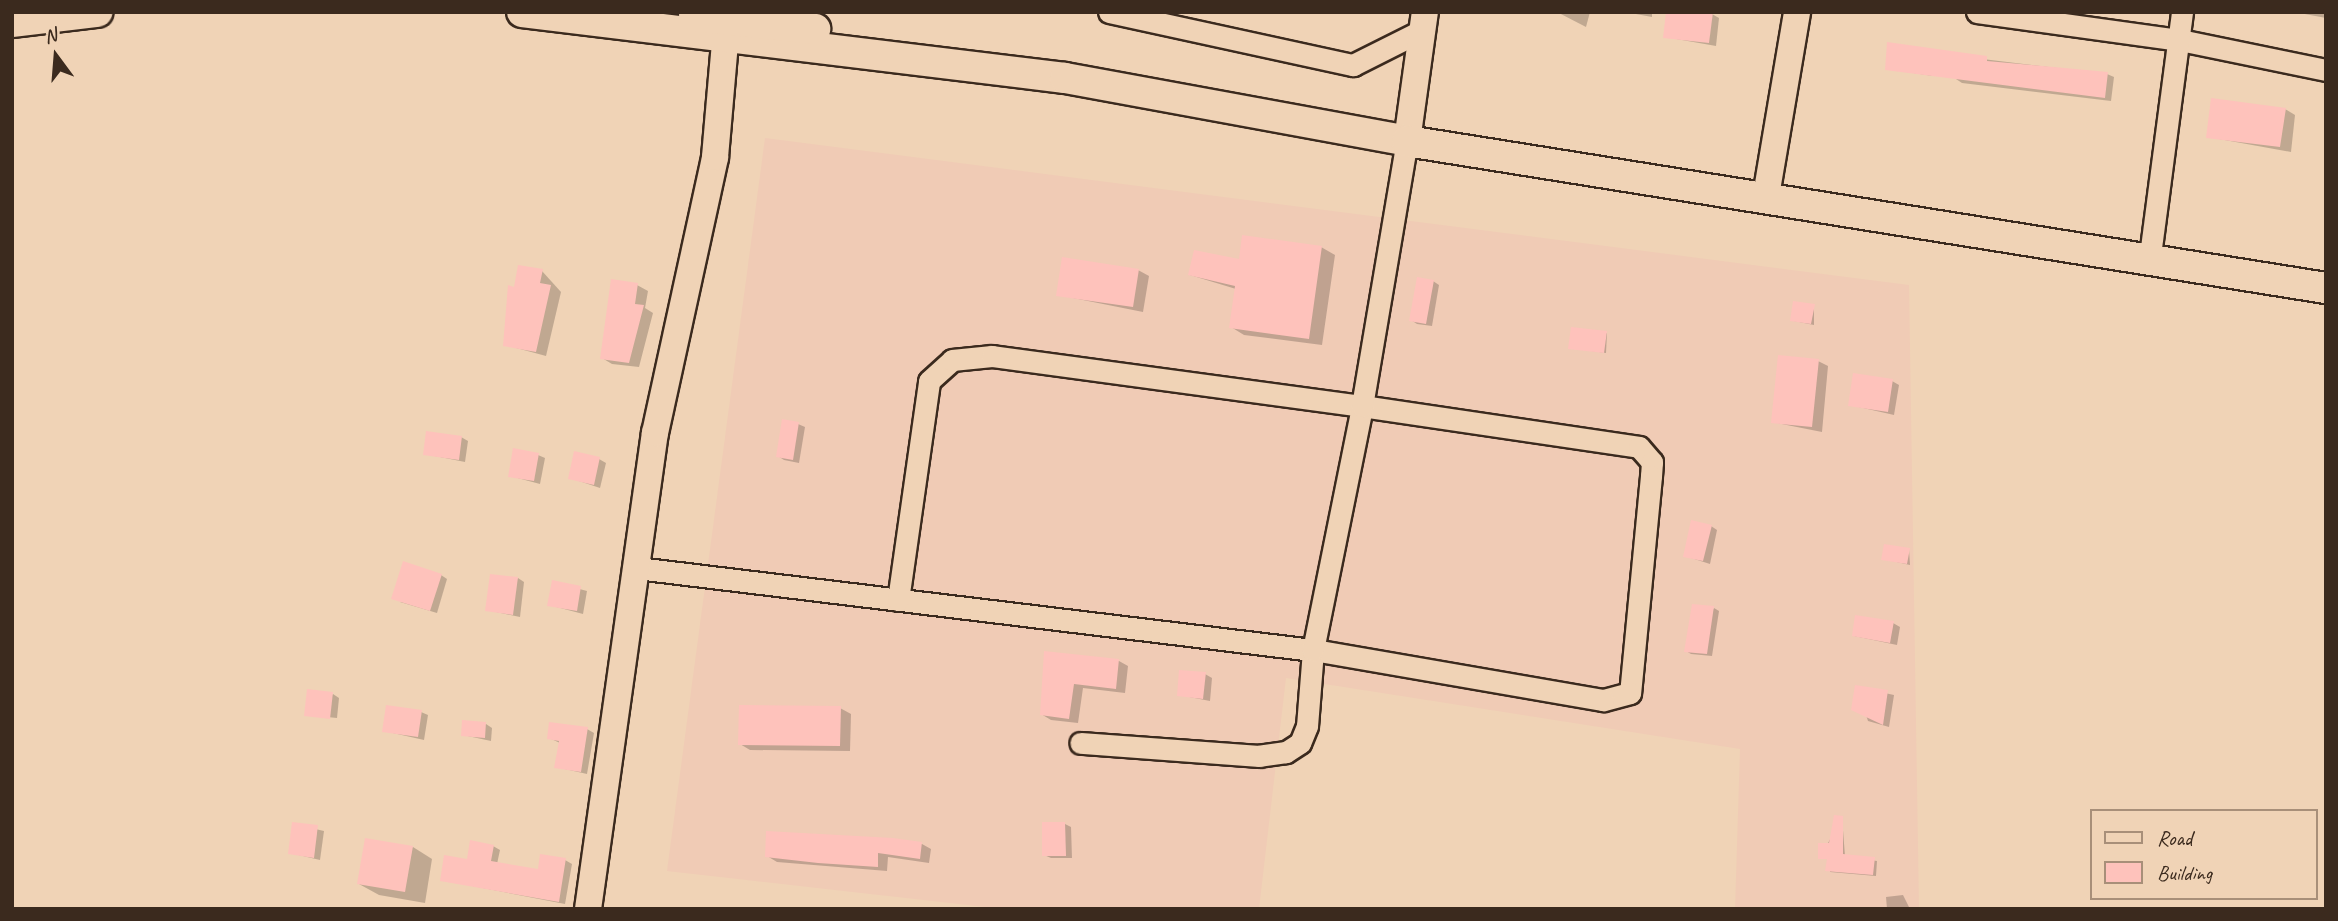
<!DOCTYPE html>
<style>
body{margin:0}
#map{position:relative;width:2338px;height:921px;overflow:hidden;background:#f0d3b6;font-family:Caveat,sans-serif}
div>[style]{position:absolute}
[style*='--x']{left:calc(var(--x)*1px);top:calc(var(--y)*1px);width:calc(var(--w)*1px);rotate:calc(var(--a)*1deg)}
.built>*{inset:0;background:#f0cbb5}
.shadow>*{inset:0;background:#0003}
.building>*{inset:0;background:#fec2bb}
.roads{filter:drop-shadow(2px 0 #3b2a1e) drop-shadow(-2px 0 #3b2a1e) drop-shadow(0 2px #3b2a1e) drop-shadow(0 -2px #3b2a1e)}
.minor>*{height:21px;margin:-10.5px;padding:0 10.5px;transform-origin:10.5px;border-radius:10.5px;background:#f0d3b6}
.tertiary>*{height:26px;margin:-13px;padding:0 13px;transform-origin:13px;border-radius:13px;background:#f0d3b6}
.secondary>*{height:30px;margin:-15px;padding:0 15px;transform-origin:15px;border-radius:15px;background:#f0d3b6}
span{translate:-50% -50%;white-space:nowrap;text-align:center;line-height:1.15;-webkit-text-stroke:5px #f0d3b6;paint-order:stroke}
.frame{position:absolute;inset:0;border:14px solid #3b2a1e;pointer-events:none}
.legend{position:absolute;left:2090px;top:809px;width:228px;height:91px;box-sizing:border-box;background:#f0d3b6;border:2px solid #a88f79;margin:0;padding:9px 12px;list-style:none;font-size:21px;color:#3b2a1e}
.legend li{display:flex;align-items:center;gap:14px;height:35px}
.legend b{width:35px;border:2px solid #a88f79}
.north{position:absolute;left:21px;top:21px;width:70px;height:70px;-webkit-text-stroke:5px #f0d3b6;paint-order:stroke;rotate:344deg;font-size:19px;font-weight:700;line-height:28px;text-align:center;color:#3b2a1e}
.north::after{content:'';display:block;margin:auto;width:24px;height:32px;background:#3b2a1e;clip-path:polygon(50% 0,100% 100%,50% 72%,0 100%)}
</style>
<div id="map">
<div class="built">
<i style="clip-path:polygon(765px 138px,1909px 285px,1919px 909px,1735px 909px,1740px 749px,1286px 678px,1259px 909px,1003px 909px,667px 871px)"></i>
</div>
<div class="shadow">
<i style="clip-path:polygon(1557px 12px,1590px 12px,1586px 27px)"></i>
<i style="clip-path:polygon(1625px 12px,1652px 12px,1652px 17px)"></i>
<i style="clip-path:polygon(2294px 12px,2326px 12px,2326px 18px)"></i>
<i style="clip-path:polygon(1712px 14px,1719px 18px,1716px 46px,1665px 37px)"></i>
<i style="clip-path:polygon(1888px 44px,1928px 50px,1933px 76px,1887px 69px)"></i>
<i style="clip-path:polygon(1958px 56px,2107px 74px,2114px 77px,2111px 101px,1962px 83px,1956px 79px)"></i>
<i style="clip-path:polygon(2285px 109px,2295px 115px,2291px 152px,2208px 137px)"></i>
<i style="clip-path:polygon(1321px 247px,1335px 255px,1322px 345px,1244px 335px,1231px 327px,1236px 289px,1190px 275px)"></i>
<i style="clip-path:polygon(1138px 270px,1149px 276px,1143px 312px,1058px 295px)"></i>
<i style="clip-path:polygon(542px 271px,561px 292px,546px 356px,505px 345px,516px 289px)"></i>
<i style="clip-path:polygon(1433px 281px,1439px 285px,1432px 326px,1417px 324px,1411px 320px)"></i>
<i style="clip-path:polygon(637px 285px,648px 291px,645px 308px,653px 313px,639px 367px,612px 364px,602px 358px)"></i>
<i style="clip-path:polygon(1814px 306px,1814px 325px,1794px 321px)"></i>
<i style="clip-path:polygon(1607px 333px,1606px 353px,1570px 348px)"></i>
<i style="clip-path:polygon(1818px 361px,1828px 366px,1822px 432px,1772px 422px)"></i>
<i style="clip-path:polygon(1892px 381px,1899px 385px,1894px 415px,1850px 405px)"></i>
<i style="clip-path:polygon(798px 424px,805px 427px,799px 463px,784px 460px,778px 456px)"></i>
<i style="clip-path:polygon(461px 437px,468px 441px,465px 462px,425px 454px)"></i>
<i style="clip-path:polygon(538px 455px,545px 458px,540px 484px,510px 476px)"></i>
<i style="clip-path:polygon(599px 459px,606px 463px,600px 488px,570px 478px)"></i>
<i style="clip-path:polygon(1711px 526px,1717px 530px,1710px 564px,1685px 556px)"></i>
<i style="clip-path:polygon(1909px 549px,1910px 565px,1883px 559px)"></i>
<i style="clip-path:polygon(441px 575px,447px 579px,437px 613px,400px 602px)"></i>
<i style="clip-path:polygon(518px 578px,524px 582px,520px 617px,487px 610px)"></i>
<i style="clip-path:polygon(553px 582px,587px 591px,583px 614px,549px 605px)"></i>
<i style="clip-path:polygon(1714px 608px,1719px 611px,1712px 656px,1691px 654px,1686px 651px)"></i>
<i style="clip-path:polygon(1893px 623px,1900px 627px,1897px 645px,1854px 636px)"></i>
<i style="clip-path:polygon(1046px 653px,1119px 661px,1128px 666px,1125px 693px,1083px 688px,1078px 723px,1051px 720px,1041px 714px)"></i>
<i style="clip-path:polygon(1205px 674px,1212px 678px,1210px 701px,1179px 695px)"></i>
<i style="clip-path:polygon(1857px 687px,1894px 695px,1889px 727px,1868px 721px)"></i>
<i style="clip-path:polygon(333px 694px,339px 698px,337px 718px,306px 715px)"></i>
<i style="clip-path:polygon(840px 708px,851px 714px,850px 751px,750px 750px,740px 744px)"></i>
<i style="clip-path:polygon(421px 712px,428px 715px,424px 740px,384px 731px)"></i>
<i style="clip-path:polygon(486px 724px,492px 728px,491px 741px,463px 735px)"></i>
<i style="clip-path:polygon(587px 729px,594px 733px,587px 774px,556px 767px,560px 743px,549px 738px)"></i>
<i style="clip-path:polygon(1842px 817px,1845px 856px,1877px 861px,1876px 876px,1830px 872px,1829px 859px,1820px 858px)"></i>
<i style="clip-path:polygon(294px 824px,324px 831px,320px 860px,290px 853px)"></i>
<i style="clip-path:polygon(1065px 824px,1071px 827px,1072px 858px,1051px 858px,1044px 855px)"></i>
<i style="clip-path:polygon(768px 832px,922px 844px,931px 849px,929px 863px,888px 857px,887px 871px,777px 862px,767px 856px)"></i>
<i style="clip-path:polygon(493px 846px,500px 850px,497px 864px,539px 871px,565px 860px,572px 864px,565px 904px,442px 880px)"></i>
<i style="clip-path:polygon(413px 847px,432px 859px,425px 903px,379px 895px,359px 884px)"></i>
<i style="clip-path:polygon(1903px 895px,1910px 909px,1887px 909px,1886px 897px)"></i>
</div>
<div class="building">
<i style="clip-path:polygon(1666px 12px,1713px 12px,1709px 43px,1663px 38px)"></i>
<i style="clip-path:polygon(1887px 42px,1987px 56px,1987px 61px,2108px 72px,2105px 98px,1885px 70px)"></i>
<i style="clip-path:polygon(2211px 98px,2286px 108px,2280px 147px,2206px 138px)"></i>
<i style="clip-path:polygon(1242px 235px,1322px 246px,1309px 339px,1229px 328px,1235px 286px,1188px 275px,1194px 250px,1239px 259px)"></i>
<i style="clip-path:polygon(1062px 257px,1139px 269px,1133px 307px,1056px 296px)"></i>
<i style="clip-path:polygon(518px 265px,543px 269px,540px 283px,551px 285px,536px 352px,503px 346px,508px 285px,514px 287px)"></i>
<i style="clip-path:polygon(1417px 277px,1434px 280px,1426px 324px,1409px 321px)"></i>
<i style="clip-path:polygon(611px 279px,638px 283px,635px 304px,644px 305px,629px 363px,600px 359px)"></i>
<i style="clip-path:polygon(1793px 301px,1815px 304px,1811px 324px,1790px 321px)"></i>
<i style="clip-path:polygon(1571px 327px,1607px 331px,1604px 353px,1568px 349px)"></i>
<i style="clip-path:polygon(1778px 355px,1819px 359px,1812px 427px,1771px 423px)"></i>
<i style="clip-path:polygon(1853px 373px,1893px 379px,1888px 412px,1848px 406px)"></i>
<i style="clip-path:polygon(782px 419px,799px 422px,793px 460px,776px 457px)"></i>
<i style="clip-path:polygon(426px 431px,462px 436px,459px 460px,423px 455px)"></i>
<i style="clip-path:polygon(513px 448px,539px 453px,534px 481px,508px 477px)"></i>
<i style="clip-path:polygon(574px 451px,600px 457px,594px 485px,568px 479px)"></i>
<i style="clip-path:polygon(1691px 520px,1712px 525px,1703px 561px,1683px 557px)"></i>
<i style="clip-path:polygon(1884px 544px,1910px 548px,1907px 564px,1881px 560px)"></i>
<i style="clip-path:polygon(403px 561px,442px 574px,430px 611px,391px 599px)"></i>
<i style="clip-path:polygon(490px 574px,518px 577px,513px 615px,485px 611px)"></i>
<i style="clip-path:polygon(552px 580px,581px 586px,577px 611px,547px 606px)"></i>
<i style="clip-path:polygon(1692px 604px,1714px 606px,1707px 654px,1684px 652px)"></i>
<i style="clip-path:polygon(1855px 615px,1894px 621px,1890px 643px,1852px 636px)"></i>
<i style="clip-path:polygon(1044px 651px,1119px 659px,1116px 689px,1074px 684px,1069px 719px,1040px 715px)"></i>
<i style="clip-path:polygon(1179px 670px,1206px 672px,1203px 699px,1177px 696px)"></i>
<i style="clip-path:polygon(1855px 685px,1888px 690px,1883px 725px,1851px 710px)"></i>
<i style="clip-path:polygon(307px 689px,333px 692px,330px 719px,304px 716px)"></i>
<i style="clip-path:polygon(386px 705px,422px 710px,418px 737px,382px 732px)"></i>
<i style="clip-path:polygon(739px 705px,841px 706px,840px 746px,738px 745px)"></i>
<i style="clip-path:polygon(462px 720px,486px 722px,485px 738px,461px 736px)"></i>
<i style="clip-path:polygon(549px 722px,588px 727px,581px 772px,554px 768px,559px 741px,547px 739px)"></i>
<i style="clip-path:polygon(1834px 815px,1843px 816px,1843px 854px,1875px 857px,1873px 875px,1825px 871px,1827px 859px,1818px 859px,1818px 843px,1829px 843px)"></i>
<i style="clip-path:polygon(292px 822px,318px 825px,314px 858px,288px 854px)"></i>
<i style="clip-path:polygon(1042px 822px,1065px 822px,1066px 856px,1042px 856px)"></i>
<i style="clip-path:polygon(766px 831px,893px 838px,922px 842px,920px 859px,878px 853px,878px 867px,818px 863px,765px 857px)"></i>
<i style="clip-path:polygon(365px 838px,413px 846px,405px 892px,357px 884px)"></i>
<i style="clip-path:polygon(470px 840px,494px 845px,491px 861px,538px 869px,540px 854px,566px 858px,559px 902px,440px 881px,444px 855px,467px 859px)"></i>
</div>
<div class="roads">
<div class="minor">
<i style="--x:1109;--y:12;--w:250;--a:12.3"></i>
<i style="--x:1353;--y:65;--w:76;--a:-26.6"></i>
<i style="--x:1977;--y:12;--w:205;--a:7.9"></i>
<i style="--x:2180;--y:40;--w:149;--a:11.6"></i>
<i style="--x:2149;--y:263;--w:253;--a:-82.5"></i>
<i style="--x:637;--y:568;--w:681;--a:6.92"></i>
<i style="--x:1313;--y:650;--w:76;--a:94.5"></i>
<i style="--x:1307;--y:726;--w:18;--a:112"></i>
<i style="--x:1300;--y:743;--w:17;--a:147"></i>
<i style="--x:1286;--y:752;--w:27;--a:172"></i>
<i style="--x:1259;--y:756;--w:179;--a:-175.8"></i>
<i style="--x:898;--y:600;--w:221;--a:-81.9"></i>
<i style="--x:929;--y:381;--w:31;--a:-42"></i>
<i style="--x:952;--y:360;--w:40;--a:-5.7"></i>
<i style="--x:992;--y:356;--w:373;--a:7.7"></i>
<i style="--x:1362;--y:406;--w:280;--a:8.4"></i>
<i style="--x:1639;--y:447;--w:20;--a:49"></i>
<i style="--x:1652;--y:462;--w:14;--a:94"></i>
<i style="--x:1651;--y:476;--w:218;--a:95.5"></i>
<i style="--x:1630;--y:693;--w:28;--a:165"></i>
<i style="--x:1603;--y:700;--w:294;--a:-170.2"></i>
<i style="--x:1313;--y:650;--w:249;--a:-78.6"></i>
<i style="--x:1362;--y:406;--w:269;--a:-80.4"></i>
</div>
<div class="tertiary">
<i style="--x:1407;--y:141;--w:130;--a:-82.1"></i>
<i style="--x:1766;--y:196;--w:187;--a:-80.4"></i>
<i style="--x:588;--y:909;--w:481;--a:-82"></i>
<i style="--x:655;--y:433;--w:282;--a:-77.7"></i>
<i style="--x:715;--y:157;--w:139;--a:-85"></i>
</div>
<div class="secondary">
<i style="--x:522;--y:12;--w:547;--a:6.93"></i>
<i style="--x:1065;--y:78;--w:348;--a:10.4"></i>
<i style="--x:1407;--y:141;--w:931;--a:9.09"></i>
<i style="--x:694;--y:16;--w:122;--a:6.1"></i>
<i style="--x:12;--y:22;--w:86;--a:-6.7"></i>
</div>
</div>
<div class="frame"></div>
<ul class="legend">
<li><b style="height:9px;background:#f0d3b6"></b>Road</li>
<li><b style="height:19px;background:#fec2bb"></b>Building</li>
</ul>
<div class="north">N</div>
</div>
